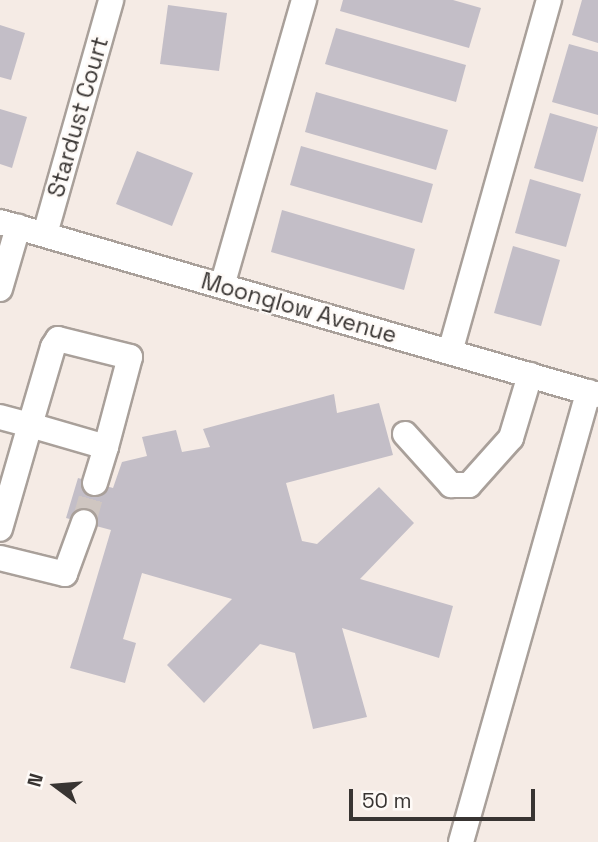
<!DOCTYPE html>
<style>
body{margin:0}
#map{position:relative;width:598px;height:842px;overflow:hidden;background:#f5ebe5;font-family:"Space Grotesk",sans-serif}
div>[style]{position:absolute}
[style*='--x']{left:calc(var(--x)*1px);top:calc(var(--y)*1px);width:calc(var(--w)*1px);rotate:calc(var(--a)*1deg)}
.building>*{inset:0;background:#c3bec7}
.minor-tunnel>*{height:24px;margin-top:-12px;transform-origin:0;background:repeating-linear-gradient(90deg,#cfc6c1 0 24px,transparent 0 36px)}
.roads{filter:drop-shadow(2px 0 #a9a09a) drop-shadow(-2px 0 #a9a09a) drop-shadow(0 2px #a9a09a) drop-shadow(0 -2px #a9a09a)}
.minor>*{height:24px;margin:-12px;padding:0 12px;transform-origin:12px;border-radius:12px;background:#fff}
span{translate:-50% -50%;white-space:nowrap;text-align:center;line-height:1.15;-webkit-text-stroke:5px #fefaf7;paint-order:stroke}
.street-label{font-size:23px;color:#383432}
.north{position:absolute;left:21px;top:751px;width:70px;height:70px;-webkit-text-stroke:5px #fefaf7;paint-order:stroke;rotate:286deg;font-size:19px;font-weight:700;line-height:28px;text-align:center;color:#383432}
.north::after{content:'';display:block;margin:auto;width:24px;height:32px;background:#383432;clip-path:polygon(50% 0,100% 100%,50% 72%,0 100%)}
.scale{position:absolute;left:349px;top:789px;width:186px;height:32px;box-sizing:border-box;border:4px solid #383432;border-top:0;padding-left:9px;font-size:21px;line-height:24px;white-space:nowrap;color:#383432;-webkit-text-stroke:5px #fefaf7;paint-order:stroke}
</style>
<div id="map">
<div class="building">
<i style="clip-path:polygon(343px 0,453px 0,481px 8px,469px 48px,340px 11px)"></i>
<i style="clip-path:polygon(582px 0,598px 0,598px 43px,572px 35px)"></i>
<i style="clip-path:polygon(168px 5px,227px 13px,219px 71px,160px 64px)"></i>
<i style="clip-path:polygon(0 25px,25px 33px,11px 80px,0 77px)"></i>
<i style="clip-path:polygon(336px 28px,466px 65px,456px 102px,325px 64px)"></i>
<i style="clip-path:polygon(569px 44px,598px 52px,598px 115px,552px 102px)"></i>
<i style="clip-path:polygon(316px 92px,448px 130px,436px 170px,305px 132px)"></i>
<i style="clip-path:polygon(0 109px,27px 117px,12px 168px,0 164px)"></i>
<i style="clip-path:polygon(550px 113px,598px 127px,583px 182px,534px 168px)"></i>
<i style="clip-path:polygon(301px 146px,433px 184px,422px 223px,290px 185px)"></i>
<i style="clip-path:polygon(137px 151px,193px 173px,172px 226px,116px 204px)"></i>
<i style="clip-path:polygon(530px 179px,581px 194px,566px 247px,515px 233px)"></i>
<i style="clip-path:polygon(282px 210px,415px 249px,404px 290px,271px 252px)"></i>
<i style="clip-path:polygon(513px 246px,560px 260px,541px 326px,494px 313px)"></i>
<i style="clip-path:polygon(334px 394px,337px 413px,379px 403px,393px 455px,286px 483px,302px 541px,317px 544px,379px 487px,414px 523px,360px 579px,453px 606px,439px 658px,342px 628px,367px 717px,313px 729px,295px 653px,260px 644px,204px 703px,167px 665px,232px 599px,142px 573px,123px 639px,136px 643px,125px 683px,70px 668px,111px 530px,66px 518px,78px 478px,113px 488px,122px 462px,147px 456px,142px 437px,176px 430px,182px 452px,210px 447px,203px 429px)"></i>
</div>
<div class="minor-tunnel">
<i style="--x:84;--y:522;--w:41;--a:-74.2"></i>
</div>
<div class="roads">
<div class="minor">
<i style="--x:0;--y:222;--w:623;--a:16.14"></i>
<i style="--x:45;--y:234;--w:243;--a:-74.2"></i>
<i style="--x:222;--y:286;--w:298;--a:-74"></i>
<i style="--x:0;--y:289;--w:65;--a:-73.8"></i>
<i style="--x:450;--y:352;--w:366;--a:-74.3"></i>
<i style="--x:0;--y:417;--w:31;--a:15"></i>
<i style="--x:30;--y:425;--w:79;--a:16.1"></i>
<i style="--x:106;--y:447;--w:93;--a:-75.1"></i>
<i style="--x:130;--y:357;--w:74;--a:-166"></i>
<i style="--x:58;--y:339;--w:9;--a:122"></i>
<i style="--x:53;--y:347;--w:81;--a:106.4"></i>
<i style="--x:30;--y:425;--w:108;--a:106.1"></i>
<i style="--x:405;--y:434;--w:69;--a:48"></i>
<i style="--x:451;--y:485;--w:18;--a:0"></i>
<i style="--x:469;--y:485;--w:63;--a:-48.2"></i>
<i style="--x:511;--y:438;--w:66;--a:-73.2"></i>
<i style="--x:95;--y:483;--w:38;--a:-73"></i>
<i style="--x:0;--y:558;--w:67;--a:13.8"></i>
<i style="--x:65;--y:574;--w:55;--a:-69.9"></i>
<i style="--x:461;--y:842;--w:468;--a:-74.2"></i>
</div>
</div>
<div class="street-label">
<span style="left:78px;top:117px;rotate:-74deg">Stardust Court</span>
<span style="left:299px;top:308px;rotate:16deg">Moonglow Avenue</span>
</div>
<div class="north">N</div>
<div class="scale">50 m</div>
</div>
